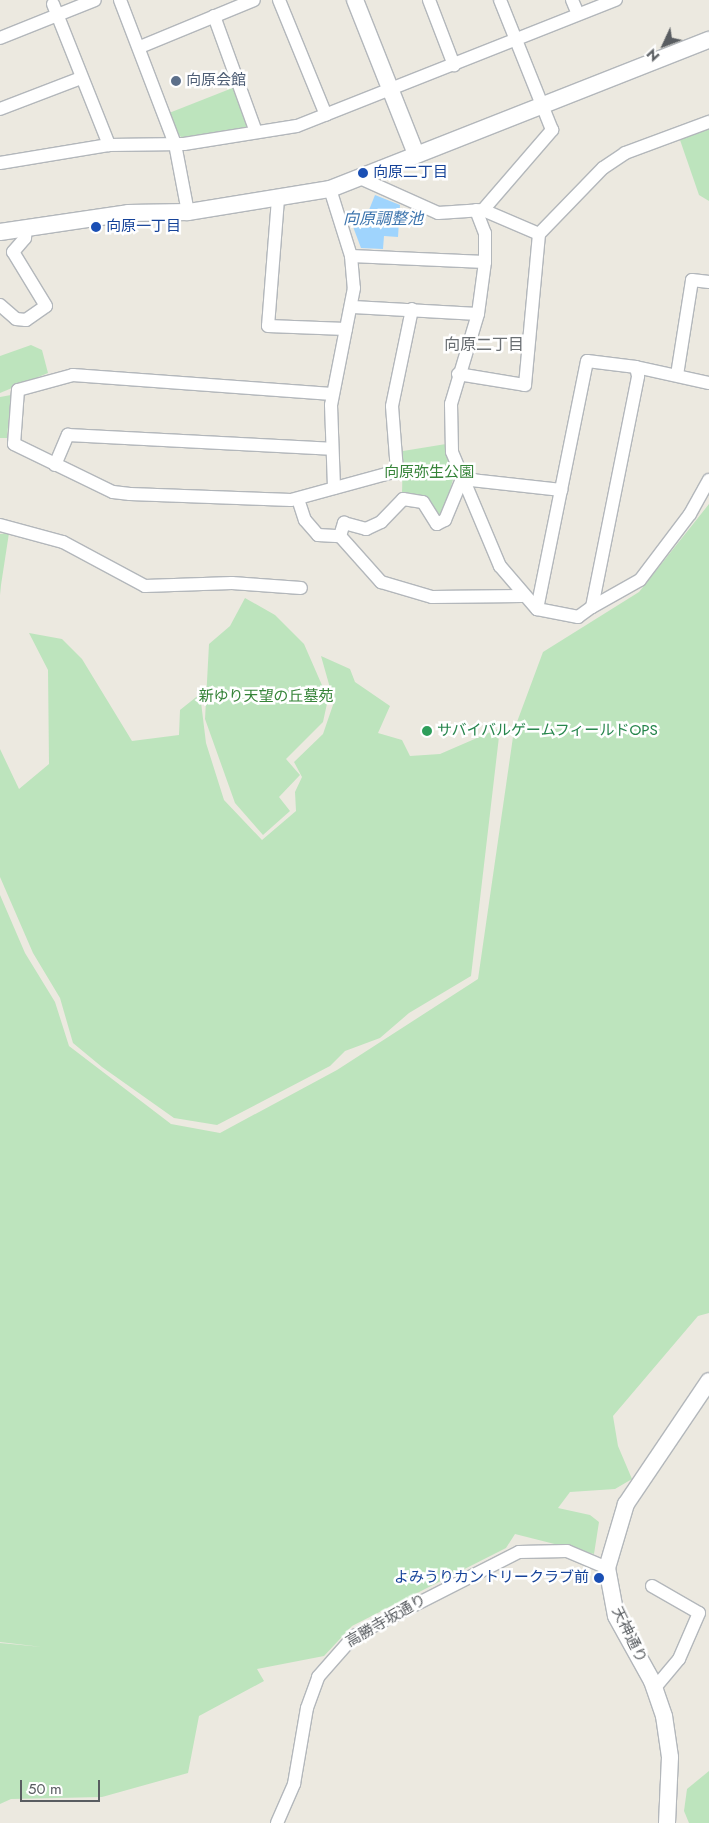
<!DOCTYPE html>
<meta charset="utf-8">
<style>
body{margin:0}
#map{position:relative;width:709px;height:1823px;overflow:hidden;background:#ece9e0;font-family:Jost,"Noto Sans JP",sans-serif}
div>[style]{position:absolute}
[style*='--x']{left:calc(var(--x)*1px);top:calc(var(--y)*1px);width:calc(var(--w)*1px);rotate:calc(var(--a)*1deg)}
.green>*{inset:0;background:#bde4bd}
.water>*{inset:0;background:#9fd4fd}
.roads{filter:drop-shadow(1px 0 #b3b7bb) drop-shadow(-1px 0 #b3b7bb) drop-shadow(0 1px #b3b7bb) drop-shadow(0 -1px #b3b7bb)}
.minor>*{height:12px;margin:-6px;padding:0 6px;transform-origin:6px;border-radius:6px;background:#fff}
.tertiary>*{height:16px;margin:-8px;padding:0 8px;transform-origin:8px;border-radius:8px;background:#fff}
.dots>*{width:14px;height:14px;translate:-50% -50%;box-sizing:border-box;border:2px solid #fff;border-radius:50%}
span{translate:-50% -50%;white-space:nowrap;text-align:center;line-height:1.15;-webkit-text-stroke:5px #fff;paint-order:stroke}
.service-label{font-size:15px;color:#4e5e75}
.left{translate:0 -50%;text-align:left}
.transit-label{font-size:15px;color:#164399}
.right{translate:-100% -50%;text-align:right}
.park-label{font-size:15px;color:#368439}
.leisure-label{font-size:15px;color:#27864d}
.street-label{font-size:15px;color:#595d61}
.water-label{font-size:16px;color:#3e75ae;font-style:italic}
.neighbourhood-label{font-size:16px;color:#6a6f73}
.north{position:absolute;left:639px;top:20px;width:50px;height:50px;-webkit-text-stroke:4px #fff;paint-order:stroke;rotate:227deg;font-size:14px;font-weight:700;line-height:20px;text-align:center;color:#595d61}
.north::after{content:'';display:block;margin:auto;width:18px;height:22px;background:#595d61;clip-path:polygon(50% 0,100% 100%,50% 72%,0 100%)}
.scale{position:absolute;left:20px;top:1780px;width:80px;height:22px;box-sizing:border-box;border:2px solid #595d61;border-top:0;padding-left:6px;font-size:15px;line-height:18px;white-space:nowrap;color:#595d61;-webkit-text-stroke:4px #fff;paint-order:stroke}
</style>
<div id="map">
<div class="green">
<i style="clip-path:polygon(235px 87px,248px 123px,246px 129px,184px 140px,176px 132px,169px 113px)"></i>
<i style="clip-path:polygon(709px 128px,709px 201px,699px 195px,680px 140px)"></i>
<i style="clip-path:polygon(31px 345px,42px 350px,48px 373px,0 393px,0 356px)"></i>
<i style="clip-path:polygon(11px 395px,7px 438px,0 438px,0 397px)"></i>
<i style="clip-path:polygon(446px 444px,454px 476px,443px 515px,437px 516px,402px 494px,403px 451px)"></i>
<i style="clip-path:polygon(709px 504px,709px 1313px,698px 1316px,613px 1416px,618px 1446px,632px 1479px,615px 1489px,570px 1492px,558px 1508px,590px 1515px,599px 1522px,594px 1554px,515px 1534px,506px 1548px,352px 1626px,324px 1656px,257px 1669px,264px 1681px,199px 1716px,188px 1773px,102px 1797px,11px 1799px,0 1804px,0 1643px,42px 1647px,0 1642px,0 895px,25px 953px,55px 1002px,69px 1046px,171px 1124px,220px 1133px,337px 1070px,478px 979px,514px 730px,543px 652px,639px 592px)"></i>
<i style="clip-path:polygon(9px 533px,1px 585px,0 595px,0 534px)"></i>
<i style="clip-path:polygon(245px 598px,275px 615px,304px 644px,328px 699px,323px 722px,286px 759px,300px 775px,279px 797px,290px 811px,263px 835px,235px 803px,205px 719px,209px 644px,230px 626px)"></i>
<i style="clip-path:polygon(29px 633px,62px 639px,82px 659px,132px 741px,179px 735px,180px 710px,200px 694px,206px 743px,224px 800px,262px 840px,296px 811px,295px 792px,302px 777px,294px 762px,323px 734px,334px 702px,321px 656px,350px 669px,355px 682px,390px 706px,378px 733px,402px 740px,410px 756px,440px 754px,500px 728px,471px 976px,409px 1013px,380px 1038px,345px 1051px,330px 1066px,217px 1125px,174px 1118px,102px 1067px,73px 1043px,60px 998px,33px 953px,0 877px,0 749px,19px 789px,49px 764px,48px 670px)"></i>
<i style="clip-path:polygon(709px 1771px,709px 1823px,689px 1823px,684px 1811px,687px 1789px)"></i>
</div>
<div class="water">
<i style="clip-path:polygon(375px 195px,400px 205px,398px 237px,384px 236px,383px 249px,361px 248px,349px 216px,369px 210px)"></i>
</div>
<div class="roads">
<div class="minor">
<i style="--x:120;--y:0;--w:154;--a:69.1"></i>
<i style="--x:175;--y:144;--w:69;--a:79.2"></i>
<i style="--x:279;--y:0;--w:124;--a:67.8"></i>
<i style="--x:429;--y:0;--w:70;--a:69"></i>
<i style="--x:572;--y:0;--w:15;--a:67"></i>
<i style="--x:53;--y:4;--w:152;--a:68.3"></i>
<i style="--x:214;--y:16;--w:123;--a:70.1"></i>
<i style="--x:0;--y:38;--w:102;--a:-21.8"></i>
<i style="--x:140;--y:47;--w:123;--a:-22.4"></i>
<i style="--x:0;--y:109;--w:87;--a:-20.9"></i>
<i style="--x:0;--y:163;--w:110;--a:-9.4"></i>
<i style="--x:109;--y:145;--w:75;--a:-0.8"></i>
<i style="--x:184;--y:144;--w:114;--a:-9.1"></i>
<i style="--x:297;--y:126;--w:343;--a:-21.6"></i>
<i style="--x:360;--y:178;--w:85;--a:24.2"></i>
<i style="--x:438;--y:213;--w:45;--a:-3.8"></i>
<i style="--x:483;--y:210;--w:61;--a:23.2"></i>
<i style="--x:539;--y:234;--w:92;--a:-45.9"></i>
<i style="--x:603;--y:168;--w:27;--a:-34"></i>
<i style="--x:625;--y:153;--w:90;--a:-20.3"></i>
<i style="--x:330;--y:189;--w:70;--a:72.6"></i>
<i style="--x:351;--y:256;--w:32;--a:85"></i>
<i style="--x:354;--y:288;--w:119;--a:101.1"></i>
<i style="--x:331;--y:405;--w:83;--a:87.9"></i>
<i style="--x:278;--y:199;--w:127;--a:94.5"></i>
<i style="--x:268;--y:326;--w:78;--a:2.2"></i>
<i style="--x:476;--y:210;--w:25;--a:69"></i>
<i style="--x:485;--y:233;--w:29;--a:90"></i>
<i style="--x:485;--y:262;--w:52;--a:97.7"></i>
<i style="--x:478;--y:314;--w:94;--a:106.7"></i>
<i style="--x:451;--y:404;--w:48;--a:88.8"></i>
<i style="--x:452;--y:452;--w:124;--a:67.2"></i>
<i style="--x:500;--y:566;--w:57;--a:49.3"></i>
<i style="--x:537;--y:609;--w:42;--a:11"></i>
<i style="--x:578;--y:617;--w:17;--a:-36"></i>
<i style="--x:592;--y:607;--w:236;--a:-78.7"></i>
<i style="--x:638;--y:376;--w:9;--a:-103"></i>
<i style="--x:636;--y:367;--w:49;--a:-173"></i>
<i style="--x:587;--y:361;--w:253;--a:101.4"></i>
<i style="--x:483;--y:210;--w:106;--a:-49.2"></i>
<i style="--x:552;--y:130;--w:140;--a:-111.8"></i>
<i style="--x:351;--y:256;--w:134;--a:2.6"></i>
<i style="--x:0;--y:305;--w:21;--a:41"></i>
<i style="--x:16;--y:319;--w:10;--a:6"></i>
<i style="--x:26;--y:320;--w:24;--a:-35"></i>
<i style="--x:46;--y:306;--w:63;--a:-121.4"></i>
<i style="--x:13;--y:252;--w:18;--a:-49"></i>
<i style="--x:25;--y:238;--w:9;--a:-84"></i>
<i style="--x:353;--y:307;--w:125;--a:3.2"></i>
<i style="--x:636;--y:367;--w:75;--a:12.4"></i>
<i style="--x:458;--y:374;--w:68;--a:9.3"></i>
<i style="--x:525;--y:385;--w:152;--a:-84.7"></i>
<i style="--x:677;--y:375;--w:96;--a:-81"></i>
<i style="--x:692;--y:280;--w:17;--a:7"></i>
<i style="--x:332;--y:394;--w:260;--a:-175.8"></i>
<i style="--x:73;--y:375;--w:57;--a:164.7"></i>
<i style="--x:18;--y:390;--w:54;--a:94.2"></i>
<i style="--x:14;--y:444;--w:110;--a:25.9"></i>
<i style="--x:113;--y:492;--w:17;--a:7"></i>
<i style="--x:130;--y:494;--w:161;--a:2.1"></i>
<i style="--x:291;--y:500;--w:110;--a:-15.3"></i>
<i style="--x:397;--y:471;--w:65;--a:-94.4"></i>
<i style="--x:392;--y:406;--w:99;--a:-78.3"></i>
<i style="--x:55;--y:465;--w:33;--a:-67"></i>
<i style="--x:68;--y:435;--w:263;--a:3"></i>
<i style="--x:298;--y:499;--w:22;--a:72"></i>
<i style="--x:305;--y:520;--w:20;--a:49"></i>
<i style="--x:318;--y:535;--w:22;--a:3"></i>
<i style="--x:340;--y:536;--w:62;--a:48.3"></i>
<i style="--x:381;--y:582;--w:53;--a:16.4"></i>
<i style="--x:432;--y:597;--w:90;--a:-0.6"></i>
<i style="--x:0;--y:525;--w:65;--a:15.1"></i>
<i style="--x:63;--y:542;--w:93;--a:28.2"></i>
<i style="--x:145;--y:586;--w:87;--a:-2"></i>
<i style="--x:232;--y:583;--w:69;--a:4.1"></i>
<i style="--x:340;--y:536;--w:14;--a:-73"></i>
<i style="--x:344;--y:523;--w:23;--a:15"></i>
<i style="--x:366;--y:529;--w:17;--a:-25"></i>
<i style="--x:381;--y:522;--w:32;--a:-46"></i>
<i style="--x:403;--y:499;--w:20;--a:9"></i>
<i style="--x:423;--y:502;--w:26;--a:58"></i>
<i style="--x:437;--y:524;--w:9;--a:-27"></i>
<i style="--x:445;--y:520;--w:44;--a:-67.5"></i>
<i style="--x:462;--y:479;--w:100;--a:6.3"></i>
<i style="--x:592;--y:607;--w:55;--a:-29.4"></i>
<i style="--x:640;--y:580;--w:83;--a:-52.9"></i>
<i style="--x:690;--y:514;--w:39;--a:-61"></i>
<i style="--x:652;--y:1586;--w:54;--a:29.9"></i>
<i style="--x:699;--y:1613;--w:50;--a:113.5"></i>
<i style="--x:679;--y:1659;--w:38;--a:130"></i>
<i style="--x:277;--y:1823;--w:43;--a:-66.4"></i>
<i style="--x:294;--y:1784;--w:77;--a:-80.3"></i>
<i style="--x:307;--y:1708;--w:33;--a:-70"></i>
<i style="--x:318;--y:1677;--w:55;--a:-48.7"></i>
<i style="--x:354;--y:1636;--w:185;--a:-27"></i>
<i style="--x:519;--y:1552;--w:48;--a:-1.2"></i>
<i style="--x:567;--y:1551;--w:43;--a:23"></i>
</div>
<div class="tertiary">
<i style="--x:355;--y:0;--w:166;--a:68.4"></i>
<i style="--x:0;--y:232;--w:129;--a:-8.4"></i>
<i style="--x:128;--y:213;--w:60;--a:-1"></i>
<i style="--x:188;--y:212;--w:144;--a:-9.2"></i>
<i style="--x:330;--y:189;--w:407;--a:-21.5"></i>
<i style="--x:667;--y:1823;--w:66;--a:-87.4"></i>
<i style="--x:670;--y:1757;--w:41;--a:-98.3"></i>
<i style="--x:664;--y:1716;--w:37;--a:-109"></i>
<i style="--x:652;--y:1681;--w:74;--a:-119"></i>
<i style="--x:616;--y:1616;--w:49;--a:-100.6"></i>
<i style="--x:607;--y:1568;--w:67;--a:-73.5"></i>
<i style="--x:626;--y:1504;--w:148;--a:-56"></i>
</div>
</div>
<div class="dots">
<i style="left:176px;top:81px;background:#5c6f8a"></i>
<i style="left:363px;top:173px;background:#1a4fb4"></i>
<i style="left:96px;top:227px;background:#1a4fb4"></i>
<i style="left:427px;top:731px;background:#2e9e5b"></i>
<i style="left:599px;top:1578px;background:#1a4fb4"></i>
</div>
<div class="service-label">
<span class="left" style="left:186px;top:81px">向原会館</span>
</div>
<div class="transit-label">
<span class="left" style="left:373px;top:173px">向原二丁目</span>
<span class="left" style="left:106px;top:227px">向原一丁目</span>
<span class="right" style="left:589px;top:1578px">よみうりカントリークラブ前</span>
</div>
<div class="park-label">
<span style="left:429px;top:473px">向原弥生公園</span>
<span style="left:266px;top:697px">新ゆり天望の丘墓苑</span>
</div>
<div class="leisure-label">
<span class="left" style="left:437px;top:731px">サバイバルゲームフィールドOPS</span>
</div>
<div class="street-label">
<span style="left:386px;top:1621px;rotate:-30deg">高勝寺坂通り</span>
<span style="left:629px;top:1635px;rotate:64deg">天神通り</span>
</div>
<div class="water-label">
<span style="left:383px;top:219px">向原調整池</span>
</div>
<div class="neighbourhood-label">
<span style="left:484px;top:345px">向原二丁目</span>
</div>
<div class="north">N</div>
<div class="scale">50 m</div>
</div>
